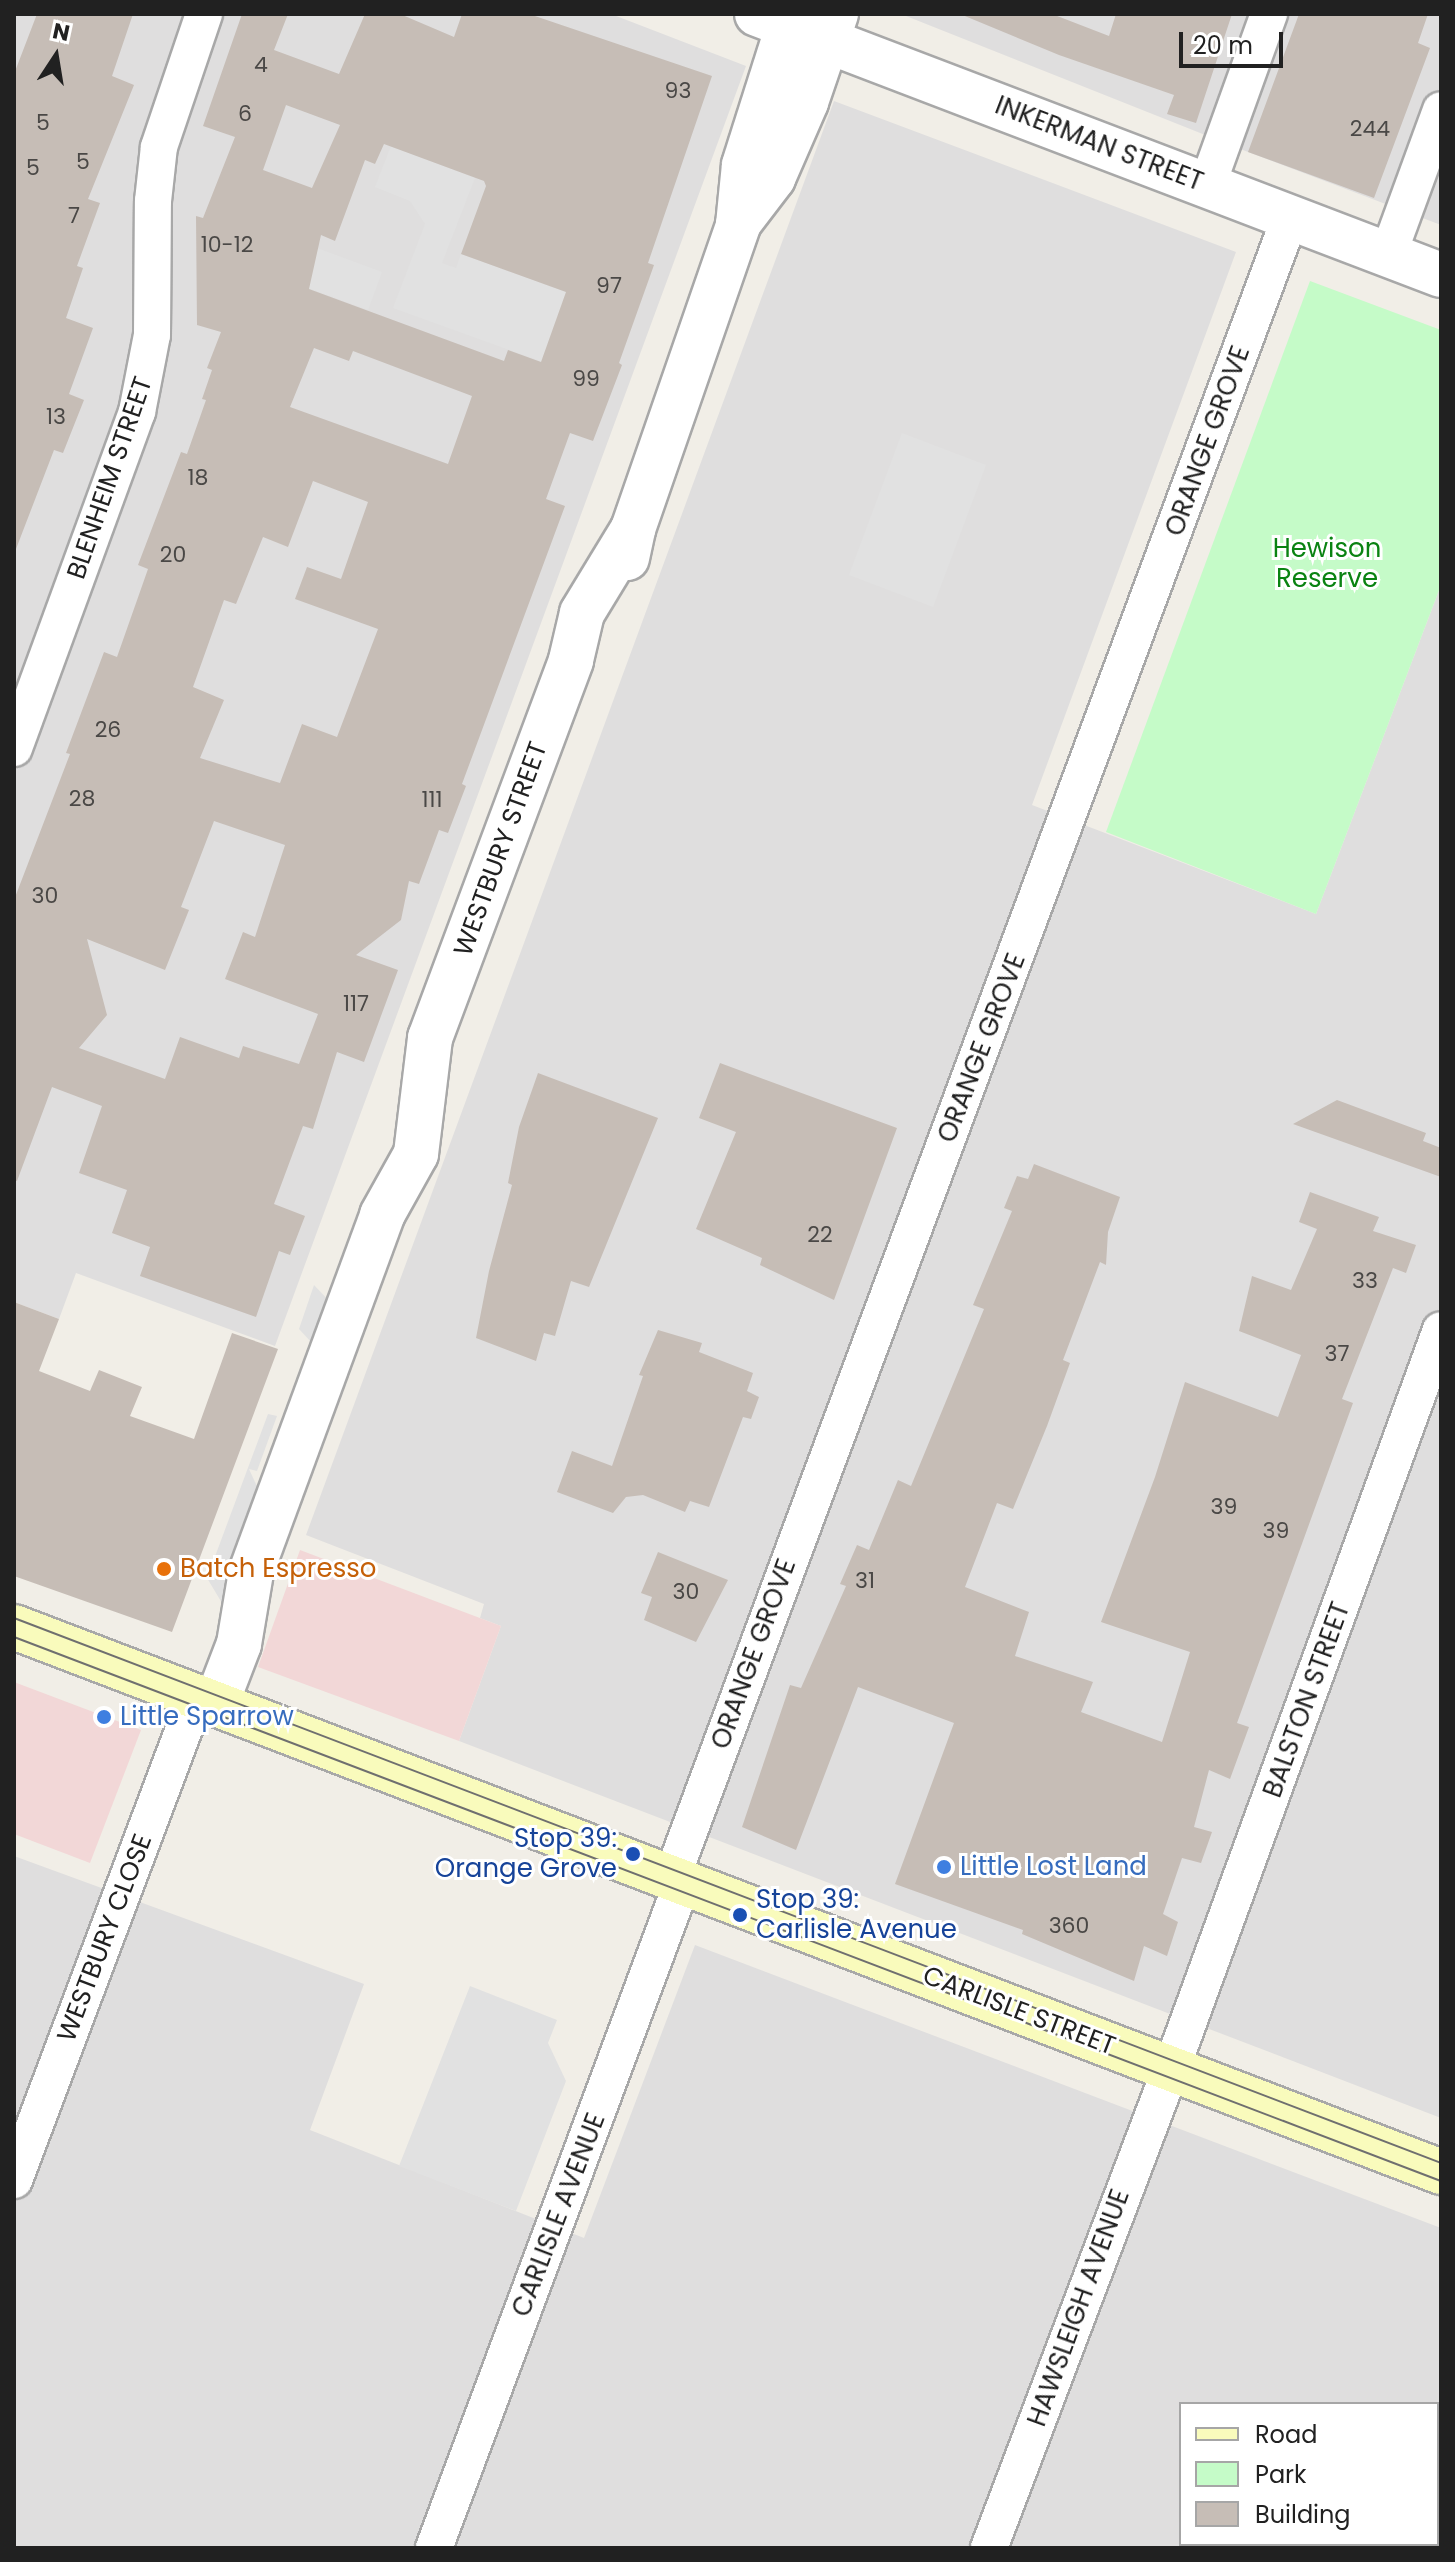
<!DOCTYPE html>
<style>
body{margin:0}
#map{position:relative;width:1455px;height:2562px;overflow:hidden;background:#f1eee7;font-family:Poppins,sans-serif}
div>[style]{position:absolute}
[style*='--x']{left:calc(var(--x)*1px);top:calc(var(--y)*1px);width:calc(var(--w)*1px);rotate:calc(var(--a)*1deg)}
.residential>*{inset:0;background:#dfdede}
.commercial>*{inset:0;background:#f2d7d7}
.park>*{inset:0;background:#c5fbc8}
.parking>*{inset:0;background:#e1e1e1}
.building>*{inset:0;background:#c6bdb6}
.roads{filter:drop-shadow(2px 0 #a8a8a8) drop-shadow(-2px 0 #a8a8a8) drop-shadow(0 2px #a8a8a8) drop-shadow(0 -2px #a8a8a8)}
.minor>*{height:36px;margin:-18px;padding:0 18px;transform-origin:18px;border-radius:18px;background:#fff}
.tertiary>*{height:44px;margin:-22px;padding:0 22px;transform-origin:22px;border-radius:22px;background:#fff}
.secondary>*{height:44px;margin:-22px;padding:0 22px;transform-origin:22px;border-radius:22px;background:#f9fbbc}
.tram>*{height:2px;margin:-1px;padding:0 1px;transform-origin:1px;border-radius:1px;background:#6f6f6f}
.dots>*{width:22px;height:22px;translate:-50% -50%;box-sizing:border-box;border:4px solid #fff;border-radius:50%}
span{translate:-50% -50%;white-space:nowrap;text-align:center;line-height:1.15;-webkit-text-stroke:6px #fff;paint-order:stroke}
.number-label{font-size:22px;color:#4a4846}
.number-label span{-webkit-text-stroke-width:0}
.street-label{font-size:26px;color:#212121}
.park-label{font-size:26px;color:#0a8312}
.food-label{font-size:26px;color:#c56008}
.left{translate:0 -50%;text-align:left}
.shop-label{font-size:26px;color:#366cbe}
.transit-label{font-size:26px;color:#164399}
.right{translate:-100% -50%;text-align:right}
.frame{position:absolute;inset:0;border:16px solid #212121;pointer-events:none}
.legend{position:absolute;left:1179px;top:2402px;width:260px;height:144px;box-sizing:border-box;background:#fff;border:2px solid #a6a6a6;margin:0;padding:10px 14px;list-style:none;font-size:24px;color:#212121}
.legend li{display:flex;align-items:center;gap:16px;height:40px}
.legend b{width:40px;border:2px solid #a6a6a6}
.north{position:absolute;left:16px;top:16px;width:80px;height:80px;-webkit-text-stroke:6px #fff;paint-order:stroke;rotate:12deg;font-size:22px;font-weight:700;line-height:32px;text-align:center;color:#212121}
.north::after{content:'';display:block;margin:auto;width:28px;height:36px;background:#212121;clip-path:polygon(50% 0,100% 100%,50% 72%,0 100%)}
.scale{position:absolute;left:1179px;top:32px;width:104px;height:36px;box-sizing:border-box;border:4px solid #212121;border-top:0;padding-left:10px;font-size:24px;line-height:28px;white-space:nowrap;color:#212121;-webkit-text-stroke:6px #fff;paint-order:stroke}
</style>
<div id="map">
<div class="residential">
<i style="clip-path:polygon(14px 14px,611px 14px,746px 66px,275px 1346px,76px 1273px,59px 1319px,14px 1302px)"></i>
<i style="clip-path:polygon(901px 14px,1441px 14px,1441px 225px,1248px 152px)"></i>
<i style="clip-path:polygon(834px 101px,1236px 252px,1032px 805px,1316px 914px,1441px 585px,1441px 2118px,459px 1741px,501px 1626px,480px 1618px,484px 1604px,306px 1535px)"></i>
<i style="clip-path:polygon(evenodd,14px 1856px,364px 1984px,310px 2130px,584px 2238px,695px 1945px,1441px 2228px,1441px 2548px,14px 2548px,14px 1856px,1181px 2404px,1437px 2404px,1437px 2544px,1181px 2544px,1181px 2404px)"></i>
</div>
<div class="commercial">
<i style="clip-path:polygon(300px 1550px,501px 1626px,459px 1741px,258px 1667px)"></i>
<i style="clip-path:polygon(14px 1682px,141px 1730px,90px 1863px,14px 1834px)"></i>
</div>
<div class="park">
<i style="clip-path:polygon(1310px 281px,1441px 330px,1441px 585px,1316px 914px,1106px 832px)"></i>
</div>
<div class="parking">
<i style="clip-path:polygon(391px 146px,475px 178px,442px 263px,456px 268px,461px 254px,566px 292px,554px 366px,393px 308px,425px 224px,410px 201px,375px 187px)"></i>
<i style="clip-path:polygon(268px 230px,382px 272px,368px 310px,264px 272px)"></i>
<i style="clip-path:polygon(902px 433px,986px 465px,933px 607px,849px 575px)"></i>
<i style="clip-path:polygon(314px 1285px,332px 1304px,321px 1333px,311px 1342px,299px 1329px)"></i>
<i style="clip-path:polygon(268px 1414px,277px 1416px,257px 1471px,249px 1469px,261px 1495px,222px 1603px,207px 1578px)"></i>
<i style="clip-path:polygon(470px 1986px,557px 2020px,548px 2043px,566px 2081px,516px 2211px,399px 2166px)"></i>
</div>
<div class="building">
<i style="clip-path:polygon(37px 14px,133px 14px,112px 76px,134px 85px,88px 199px,100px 203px,77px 266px,83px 268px,66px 318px,93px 328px,69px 394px,84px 400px,63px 453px,54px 450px,16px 549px,14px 74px)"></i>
<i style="clip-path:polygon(evenodd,242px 14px,288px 14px,274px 50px,339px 74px,365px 14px,400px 14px,454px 37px,462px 14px,529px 14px,712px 76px,648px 263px,654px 265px,619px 363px,622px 365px,593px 441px,570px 433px,546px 499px,565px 506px,462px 784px,466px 786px,448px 833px,439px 830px,419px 884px,409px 881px,401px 920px,356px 955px,398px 970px,364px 1062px,337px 1052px,313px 1129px,303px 1126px,274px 1204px,305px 1216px,290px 1255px,279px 1251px,256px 1317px,140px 1276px,150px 1247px,112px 1233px,127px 1190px,79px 1173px,102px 1106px,52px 1087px,17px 1181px,14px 1180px,14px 900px,70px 754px,66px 753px,104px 652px,117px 657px,148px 569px,138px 565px,181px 452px,187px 454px,206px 400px,202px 399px,212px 370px,207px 368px,221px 332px,197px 325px,196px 216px,203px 218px,235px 137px,203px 126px,242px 14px,286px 105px,340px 125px,312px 188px,263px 170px,286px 105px,242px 14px,384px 144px,484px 181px,486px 186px,461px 254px,566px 292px,541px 362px,508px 350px,504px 361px,309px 289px,321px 235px,335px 241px,365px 160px,375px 164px,384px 144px,242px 14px,314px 348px,349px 361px,353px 351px,472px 396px,448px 464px,290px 407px,314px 348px,242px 14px,313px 481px,368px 502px,341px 579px,307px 567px,295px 599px,378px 629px,337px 737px,302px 724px,280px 783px,200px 758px,224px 700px,193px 687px,224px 600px,236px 604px,263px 537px,288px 547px,313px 481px,242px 14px,214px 821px,285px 845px,255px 937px,243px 932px,225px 979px,318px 1014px,299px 1064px,243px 1046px,239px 1058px,180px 1037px,165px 1079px,79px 1048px,107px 1015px,87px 939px,165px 970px,189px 910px,181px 907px,214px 821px)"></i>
<i style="clip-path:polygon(960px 14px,1052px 14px,1109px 36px,1116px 14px,1232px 14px,1196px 123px,1167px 114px,1174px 95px,1059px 55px)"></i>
<i style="clip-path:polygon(1299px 14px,1428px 14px,1418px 43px,1430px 48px,1374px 198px,1248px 152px)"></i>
<i style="clip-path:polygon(720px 1063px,897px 1128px,834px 1300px,760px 1265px,762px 1258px,696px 1229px,736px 1132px,699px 1118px)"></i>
<i style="clip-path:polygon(538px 1073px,658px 1118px,589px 1287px,571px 1281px,555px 1336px,544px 1333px,536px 1361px,476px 1338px,489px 1271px,512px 1185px,508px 1183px,519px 1127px)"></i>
<i style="clip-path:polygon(1337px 1100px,1426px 1133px,1423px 1141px,1441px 1148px,1441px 1177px,1293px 1124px)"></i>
<i style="clip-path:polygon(1034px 1164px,1120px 1197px,1108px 1232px,1106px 1265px,1100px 1262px,1063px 1360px,1070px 1363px,1047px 1426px,1013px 1509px,997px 1503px,965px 1587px,1029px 1612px,1015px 1656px,1093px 1682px,1081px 1712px,1162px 1742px,1190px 1652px,1101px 1622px,1155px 1477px,1185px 1382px,1278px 1417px,1301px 1355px,1239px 1331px,1252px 1276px,1291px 1290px,1317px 1229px,1299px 1222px,1310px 1192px,1379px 1217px,1373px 1231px,1416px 1245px,1406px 1273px,1393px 1268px,1342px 1399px,1353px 1403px,1237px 1723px,1249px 1727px,1230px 1779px,1209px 1770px,1194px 1827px,1212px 1832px,1201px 1863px,1182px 1858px,1163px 1914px,1178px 1922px,1167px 1956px,1144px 1946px,1134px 1981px,1022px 1934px,1023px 1930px,895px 1884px,954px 1723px,858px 1687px,796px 1850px,742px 1827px,790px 1685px,801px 1688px,846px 1586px,840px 1584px,857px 1545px,869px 1550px,898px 1480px,911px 1486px,984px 1309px,973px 1305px,1012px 1211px,1004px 1208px,1017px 1176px,1028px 1179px)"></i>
<i style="clip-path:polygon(14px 1302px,59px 1319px,39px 1371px,90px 1391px,99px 1370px,142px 1387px,130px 1416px,194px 1439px,232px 1333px,278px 1349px,172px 1632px,14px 1576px)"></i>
<i style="clip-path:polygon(658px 1330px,702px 1343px,699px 1352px,753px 1373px,747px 1391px,759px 1397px,751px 1419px,743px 1417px,709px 1507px,690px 1501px,685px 1512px,643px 1495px,626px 1497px,613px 1513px,557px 1492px,572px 1451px,612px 1466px,643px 1376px,639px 1375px)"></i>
<i style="clip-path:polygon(658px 1552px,728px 1580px,696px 1642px,644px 1620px,652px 1597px,641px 1593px)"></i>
</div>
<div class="roads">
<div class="minor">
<i style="--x:1207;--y:186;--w:183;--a:-70.2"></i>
<i style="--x:1388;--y:255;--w:154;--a:-69.9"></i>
<i style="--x:14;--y:748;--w:358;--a:-69.9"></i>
<i style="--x:137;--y:412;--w:78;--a:-79"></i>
<i style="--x:152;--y:335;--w:134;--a:-89.6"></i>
<i style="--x:153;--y:201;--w:54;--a:-83.7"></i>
<i style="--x:159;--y:147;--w:140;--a:-71.3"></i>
<i style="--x:672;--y:1877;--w:1770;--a:-69.57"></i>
<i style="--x:14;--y:2180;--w:516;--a:-69.35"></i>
<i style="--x:434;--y:2548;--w:712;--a:-69.53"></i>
<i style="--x:989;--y:2548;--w:550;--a:-69.22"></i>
<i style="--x:1184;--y:2034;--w:749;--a:-69.95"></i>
</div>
<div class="tertiary">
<i style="--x:757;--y:14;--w:732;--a:20.89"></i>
<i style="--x:738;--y:224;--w:58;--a:-52.7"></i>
<i style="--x:773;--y:178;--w:83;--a:-66.5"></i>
<i style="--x:806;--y:102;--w:93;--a:-71.2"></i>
<i style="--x:627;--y:558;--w:30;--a:-78"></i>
<i style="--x:633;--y:529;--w:322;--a:-70.9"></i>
<i style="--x:738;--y:225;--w:60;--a:-84.3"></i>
<i style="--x:744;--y:165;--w:158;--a:-72.4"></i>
<i style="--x:216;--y:1704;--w:64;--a:-69"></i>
<i style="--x:239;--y:1644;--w:73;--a:-80.5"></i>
<i style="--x:251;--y:1572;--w:380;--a:-69.8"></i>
<i style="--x:382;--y:1215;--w:70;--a:-60.9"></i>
<i style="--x:416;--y:1154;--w:117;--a:-83.1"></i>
<i style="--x:430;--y:1038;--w:403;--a:-69.5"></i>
<i style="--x:571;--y:660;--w:48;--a:-76.8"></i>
<i style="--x:582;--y:613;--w:98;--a:-58.7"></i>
</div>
<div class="secondary">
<i style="--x:14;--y:1627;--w:1528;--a:20.9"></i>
</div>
</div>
<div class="tram">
<i style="--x:14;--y:1618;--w:1528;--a:20.9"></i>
<i style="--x:14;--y:1637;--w:1527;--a:20.87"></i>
</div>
<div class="dots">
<i style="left:164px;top:1569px;background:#e8710a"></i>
<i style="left:104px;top:1717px;background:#3f7fe0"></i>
<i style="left:633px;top:1854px;background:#1a4fb4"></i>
<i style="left:944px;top:1867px;background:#3f7fe0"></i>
<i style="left:740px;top:1915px;background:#1a4fb4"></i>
</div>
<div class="number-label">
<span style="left:261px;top:65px">4</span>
<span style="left:678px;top:91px">93</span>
<span style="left:245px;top:114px">6</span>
<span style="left:43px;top:123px">5</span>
<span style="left:1370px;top:129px">244</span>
<span style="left:83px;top:162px">5</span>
<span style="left:33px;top:168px">5</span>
<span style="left:74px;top:216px">7</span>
<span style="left:227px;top:245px">10-12</span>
<span style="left:609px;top:286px">97</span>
<span style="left:586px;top:379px">99</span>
<span style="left:56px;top:417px">13</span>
<span style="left:198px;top:478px">18</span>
<span style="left:173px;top:555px">20</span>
<span style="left:108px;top:730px">26</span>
<span style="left:82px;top:799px">28</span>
<span style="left:432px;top:800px">111</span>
<span style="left:45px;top:896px">30</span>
<span style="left:356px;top:1004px">117</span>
<span style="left:820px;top:1235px">22</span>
<span style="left:1365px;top:1281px">33</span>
<span style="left:1337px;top:1354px">37</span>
<span style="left:1224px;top:1507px">39</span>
<span style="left:1276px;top:1531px">39</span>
<span style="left:865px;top:1581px">31</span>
<span style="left:686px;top:1592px">30</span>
<span style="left:1069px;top:1926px">360</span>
</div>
<div class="street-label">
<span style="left:1099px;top:144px;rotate:21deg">INKERMAN STREET</span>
<span style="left:1208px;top:441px;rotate:-70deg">ORANGE GROVE</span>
<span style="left:110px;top:478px;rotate:-71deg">BLENHEIM STREET</span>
<span style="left:501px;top:849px;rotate:-70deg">WESTBURY STREET</span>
<span style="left:982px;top:1048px;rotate:-69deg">ORANGE GROVE</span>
<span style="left:754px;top:1654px;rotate:-70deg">ORANGE GROVE</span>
<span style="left:1307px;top:1700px;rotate:-70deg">BALSTON STREET</span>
<span style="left:105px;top:1938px;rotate:-69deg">WESTBURY CLOSE</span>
<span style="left:1019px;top:2011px;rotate:21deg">CARLISLE STREET</span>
<span style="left:559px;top:2215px;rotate:-69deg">CARLISLE AVENUE</span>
<span style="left:1079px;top:2308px;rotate:-70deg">HAWSLEIGH AVENUE</span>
</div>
<div class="park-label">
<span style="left:1327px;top:564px">Hewison<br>Reserve</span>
</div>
<div class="food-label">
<span class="left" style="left:180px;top:1569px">Batch Espresso</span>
</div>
<div class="shop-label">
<span class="left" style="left:120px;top:1717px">Little Sparrow</span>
<span class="left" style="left:960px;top:1867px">Little Lost Land</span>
</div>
<div class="transit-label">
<span class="right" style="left:617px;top:1854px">Stop 39:<br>Orange Grove</span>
<span class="left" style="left:756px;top:1915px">Stop 39:<br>Carlisle Avenue</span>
</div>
<div class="frame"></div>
<ul class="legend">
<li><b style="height:10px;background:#f9fbbc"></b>Road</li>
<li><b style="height:22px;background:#c5fbc8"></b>Park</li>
<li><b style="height:22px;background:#c6bdb6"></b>Building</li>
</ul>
<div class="north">N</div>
<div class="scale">20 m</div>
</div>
